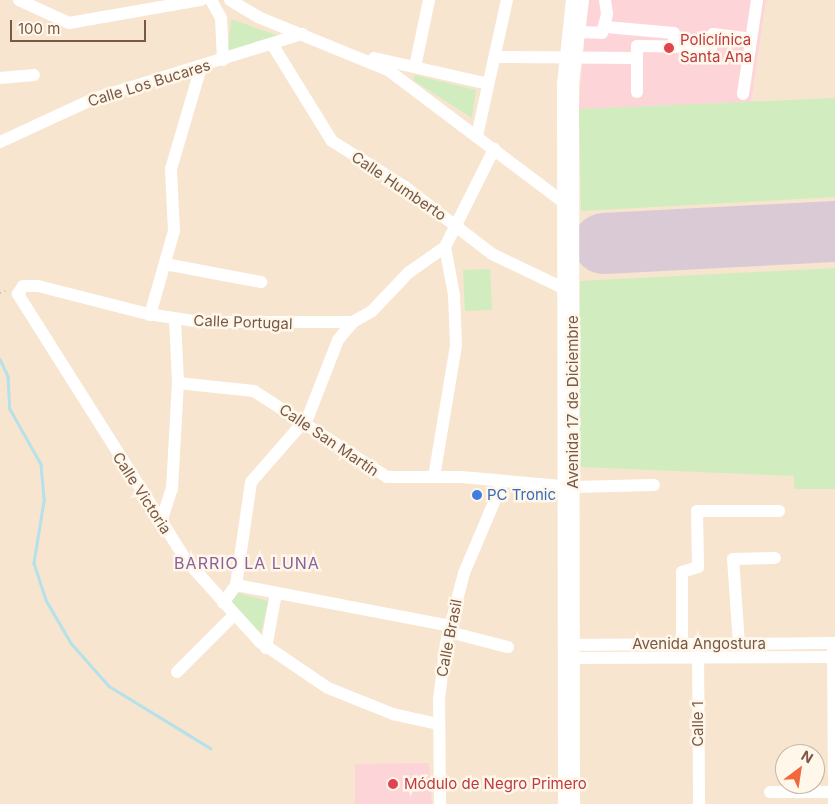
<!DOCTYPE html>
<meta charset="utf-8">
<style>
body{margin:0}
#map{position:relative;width:835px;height:804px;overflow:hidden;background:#fef4e2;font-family:Inter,sans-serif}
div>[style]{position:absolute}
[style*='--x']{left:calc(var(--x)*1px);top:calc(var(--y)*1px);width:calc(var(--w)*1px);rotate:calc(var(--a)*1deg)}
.residential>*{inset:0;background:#f7e5d0}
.medical>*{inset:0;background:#fdd5d9}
.green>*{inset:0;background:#d1edbf}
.stream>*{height:2.5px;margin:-1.25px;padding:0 1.25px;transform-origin:1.25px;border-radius:1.25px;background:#b5e1ea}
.runway>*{height:61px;margin:-30.5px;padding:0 30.5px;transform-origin:30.5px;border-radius:30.5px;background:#dacad6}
.path>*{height:2px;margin-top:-1px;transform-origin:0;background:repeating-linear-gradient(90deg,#dbb49a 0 1px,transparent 0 5px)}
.minor>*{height:12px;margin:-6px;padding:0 6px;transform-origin:6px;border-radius:6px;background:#fff}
.dots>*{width:14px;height:14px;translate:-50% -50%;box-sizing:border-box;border:2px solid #fff7ea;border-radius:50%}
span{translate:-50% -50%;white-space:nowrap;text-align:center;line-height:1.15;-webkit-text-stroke:5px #fff7ea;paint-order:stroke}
.health-label{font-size:15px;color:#be3a42}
.left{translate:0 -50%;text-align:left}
.street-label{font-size:15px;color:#785846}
.shop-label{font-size:15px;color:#366cbe}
.neighbourhood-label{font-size:16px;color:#89619d;letter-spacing:1px}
.north{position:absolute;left:775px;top:744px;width:50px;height:50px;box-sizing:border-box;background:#fff7ea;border:1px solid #c9b7a8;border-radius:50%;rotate:31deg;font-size:14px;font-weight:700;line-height:20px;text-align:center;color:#785846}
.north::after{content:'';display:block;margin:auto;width:18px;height:22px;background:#f3673c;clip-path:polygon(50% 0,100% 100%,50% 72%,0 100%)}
.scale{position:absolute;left:10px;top:20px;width:136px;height:22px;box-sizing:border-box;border:2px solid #785846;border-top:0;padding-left:6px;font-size:15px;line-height:18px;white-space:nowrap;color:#785846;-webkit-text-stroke:4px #fff7ea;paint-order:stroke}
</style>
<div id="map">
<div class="residential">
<i style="clip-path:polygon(evenodd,0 0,835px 0,835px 804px,0 804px,0 0,785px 754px,815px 754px,815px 784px,785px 784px,785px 754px)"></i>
</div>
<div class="medical">
<i style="clip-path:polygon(587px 0,766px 0,751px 102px,579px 109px)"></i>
<i style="clip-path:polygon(429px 763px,432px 804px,355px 804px,355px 764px)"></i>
</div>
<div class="green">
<i style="clip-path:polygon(231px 19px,279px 36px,228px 51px)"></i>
<i style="clip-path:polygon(415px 75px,476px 90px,472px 118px,413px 80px)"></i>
<i style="clip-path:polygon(835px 98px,835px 197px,581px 211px,579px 109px)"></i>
<i style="clip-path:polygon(835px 268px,835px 489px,794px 489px,794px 476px,579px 467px,580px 281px)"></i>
<i style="clip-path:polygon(490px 269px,492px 310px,465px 311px,463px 270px)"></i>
<i style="clip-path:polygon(238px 593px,268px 601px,261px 633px,230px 604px)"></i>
</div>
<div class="stream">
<i style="--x:0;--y:359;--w:19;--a:65"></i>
<i style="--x:8;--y:376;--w:33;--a:87"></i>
<i style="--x:10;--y:409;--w:63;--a:60.6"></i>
<i style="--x:41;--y:464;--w:37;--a:85"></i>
<i style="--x:44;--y:501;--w:63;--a:99.2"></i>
<i style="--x:34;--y:563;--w:39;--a:72"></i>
<i style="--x:46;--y:600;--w:50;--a:59.8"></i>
<i style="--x:71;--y:643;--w:57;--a:48.5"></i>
<i style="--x:109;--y:686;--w:119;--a:31.5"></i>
</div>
<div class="runway">
<i style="--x:603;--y:243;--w:232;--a:-3"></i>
</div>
<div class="path">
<i style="--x:0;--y:293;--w:10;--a:-24"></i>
</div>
<div class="minor">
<i style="--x:19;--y:0;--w:55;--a:24.7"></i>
<i style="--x:69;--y:23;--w:134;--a:-9.9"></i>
<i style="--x:211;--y:0;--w:21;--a:61"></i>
<i style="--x:221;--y:18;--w:42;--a:87.3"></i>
<i style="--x:230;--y:0;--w:33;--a:31"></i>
<i style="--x:258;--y:17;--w:140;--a:22.2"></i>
<i style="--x:388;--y:70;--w:219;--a:37"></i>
<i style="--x:606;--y:27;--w:68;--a:5"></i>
<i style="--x:674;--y:33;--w:14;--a:90"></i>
<i style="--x:578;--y:32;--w:24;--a:2"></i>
<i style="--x:602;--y:33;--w:20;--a:-75"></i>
<i style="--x:607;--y:14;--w:14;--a:-98"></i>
<i style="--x:272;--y:44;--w:114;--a:58.3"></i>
<i style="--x:332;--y:141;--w:86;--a:32.2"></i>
<i style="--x:405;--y:187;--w:110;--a:37.6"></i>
<i style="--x:492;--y:254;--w:79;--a:25.6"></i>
<i style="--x:495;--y:57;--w:142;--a:0.4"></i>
<i style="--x:374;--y:58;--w:117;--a:12.8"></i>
<i style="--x:415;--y:67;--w:68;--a:-78.2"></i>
<i style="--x:0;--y:78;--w:34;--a:-5"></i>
<i style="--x:637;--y:92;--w:46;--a:-90"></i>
<i style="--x:637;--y:46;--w:74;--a:0.8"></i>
<i style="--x:711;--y:47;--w:13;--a:-81"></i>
<i style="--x:713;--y:34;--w:38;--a:7"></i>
<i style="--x:743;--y:94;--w:95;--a:-81.5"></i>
<i style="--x:477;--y:136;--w:139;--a:-77.6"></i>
<i style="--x:0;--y:142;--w:102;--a:-24.8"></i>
<i style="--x:93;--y:99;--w:219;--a:-17.3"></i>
<i style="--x:165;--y:264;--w:98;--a:10.6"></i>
<i style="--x:150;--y:315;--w:87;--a:-74.1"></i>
<i style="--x:174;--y:231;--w:62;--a:-92.8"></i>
<i style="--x:171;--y:169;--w:106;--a:-73.6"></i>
<i style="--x:178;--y:383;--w:76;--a:6"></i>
<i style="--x:254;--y:391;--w:158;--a:32.9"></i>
<i style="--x:387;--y:477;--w:74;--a:0"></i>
<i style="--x:461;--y:477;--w:112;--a:5.1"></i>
<i style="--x:573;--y:487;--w:81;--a:-1.4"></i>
<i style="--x:434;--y:477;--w:133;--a:-80.5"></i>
<i style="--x:456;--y:346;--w:51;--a:-92.2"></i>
<i style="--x:454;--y:295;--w:49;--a:-100.6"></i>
<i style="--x:445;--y:247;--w:110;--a:-63.4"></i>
<i style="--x:161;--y:522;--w:35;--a:-72"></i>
<i style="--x:172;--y:489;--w:106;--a:-86.8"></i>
<i style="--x:178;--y:383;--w:64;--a:-92.7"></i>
<i style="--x:236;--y:585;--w:218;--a:10.8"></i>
<i style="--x:223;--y:603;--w:22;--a:-54"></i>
<i style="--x:236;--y:585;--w:104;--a:-81.7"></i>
<i style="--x:251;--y:482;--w:86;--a:-48.8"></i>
<i style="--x:308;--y:417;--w:83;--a:-68.7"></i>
<i style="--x:338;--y:340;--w:23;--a:-50"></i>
<i style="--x:449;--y:632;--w:61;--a:14.3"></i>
<i style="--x:682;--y:644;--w:72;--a:-90"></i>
<i style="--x:682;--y:572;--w:17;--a:-17"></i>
<i style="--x:698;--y:567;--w:56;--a:-91"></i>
<i style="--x:697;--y:511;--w:82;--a:0"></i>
<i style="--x:739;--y:644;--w:85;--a:-94"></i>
<i style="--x:733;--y:559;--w:42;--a:-1.4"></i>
<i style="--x:566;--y:645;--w:269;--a:-0.4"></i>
<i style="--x:266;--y:648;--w:56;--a:-79.7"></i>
<i style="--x:833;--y:648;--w:156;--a:89.6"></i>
<i style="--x:698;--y:649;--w:155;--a:89.6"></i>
<i style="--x:566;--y:658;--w:269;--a:-0.2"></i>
<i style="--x:177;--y:672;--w:81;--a:-45"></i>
<i style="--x:438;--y:724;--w:46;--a:-167.5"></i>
<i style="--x:393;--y:714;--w:70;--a:-158.2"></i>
<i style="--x:328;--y:688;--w:82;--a:-145.9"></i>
<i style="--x:260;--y:642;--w:110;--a:-132.1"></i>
<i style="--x:186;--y:560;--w:315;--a:-122.3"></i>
<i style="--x:18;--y:294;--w:9;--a:-58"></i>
<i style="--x:23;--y:286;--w:15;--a:0"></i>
<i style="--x:38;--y:286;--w:114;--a:14.3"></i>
<i style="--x:148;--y:314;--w:54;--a:8.6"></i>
<i style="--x:201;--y:322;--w:152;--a:0"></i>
<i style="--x:353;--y:322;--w:22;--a:-30"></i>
<i style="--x:372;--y:311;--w:52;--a:-46.5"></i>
<i style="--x:408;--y:273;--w:45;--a:-35.1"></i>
<i style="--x:770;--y:792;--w:64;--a:0"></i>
<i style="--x:440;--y:804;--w:105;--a:-90.5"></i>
<i style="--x:439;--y:699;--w:56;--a:-82.9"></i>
<i style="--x:446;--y:643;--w:72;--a:-75.6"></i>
<i style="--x:464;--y:573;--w:100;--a:-67"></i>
<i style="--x:564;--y:804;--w:720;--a:-90.08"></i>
<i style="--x:563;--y:84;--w:84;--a:-83.9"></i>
<i style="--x:574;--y:804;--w:720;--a:-90.08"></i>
<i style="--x:573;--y:84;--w:85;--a:-83.2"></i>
</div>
<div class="dots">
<i style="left:669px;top:48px;background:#e0444e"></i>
<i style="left:477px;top:495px;background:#3f7fe0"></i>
<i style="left:393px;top:784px;background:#e0444e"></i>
</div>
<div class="health-label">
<span class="left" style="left:680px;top:48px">Policlínica<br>Santa Ana</span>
<span class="left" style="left:404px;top:784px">Módulo de Negro Primero</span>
</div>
<div class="street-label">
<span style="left:149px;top:83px;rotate:-17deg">Calle Los Bucares</span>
<span style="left:399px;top:186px;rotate:34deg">Calle Humberto</span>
<span style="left:243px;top:322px;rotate:2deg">Calle Portugal</span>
<span style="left:573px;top:402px;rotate:-90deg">Avenida 17 de Diciembre</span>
<span style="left:329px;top:440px;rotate:34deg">Calle San Martín</span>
<span style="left:142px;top:493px;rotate:57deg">Calle Victoria</span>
<span style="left:449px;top:638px;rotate:-79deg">Calle Brasil</span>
<span style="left:699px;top:644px">Avenida Angostura</span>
<span style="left:698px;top:724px;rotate:-90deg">Calle 1</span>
</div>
<div class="shop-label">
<span class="left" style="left:487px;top:495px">PC Tronic</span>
</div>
<div class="neighbourhood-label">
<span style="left:247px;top:563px">BARRIO LA LUNA</span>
</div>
<div class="north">N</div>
<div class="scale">100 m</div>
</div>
